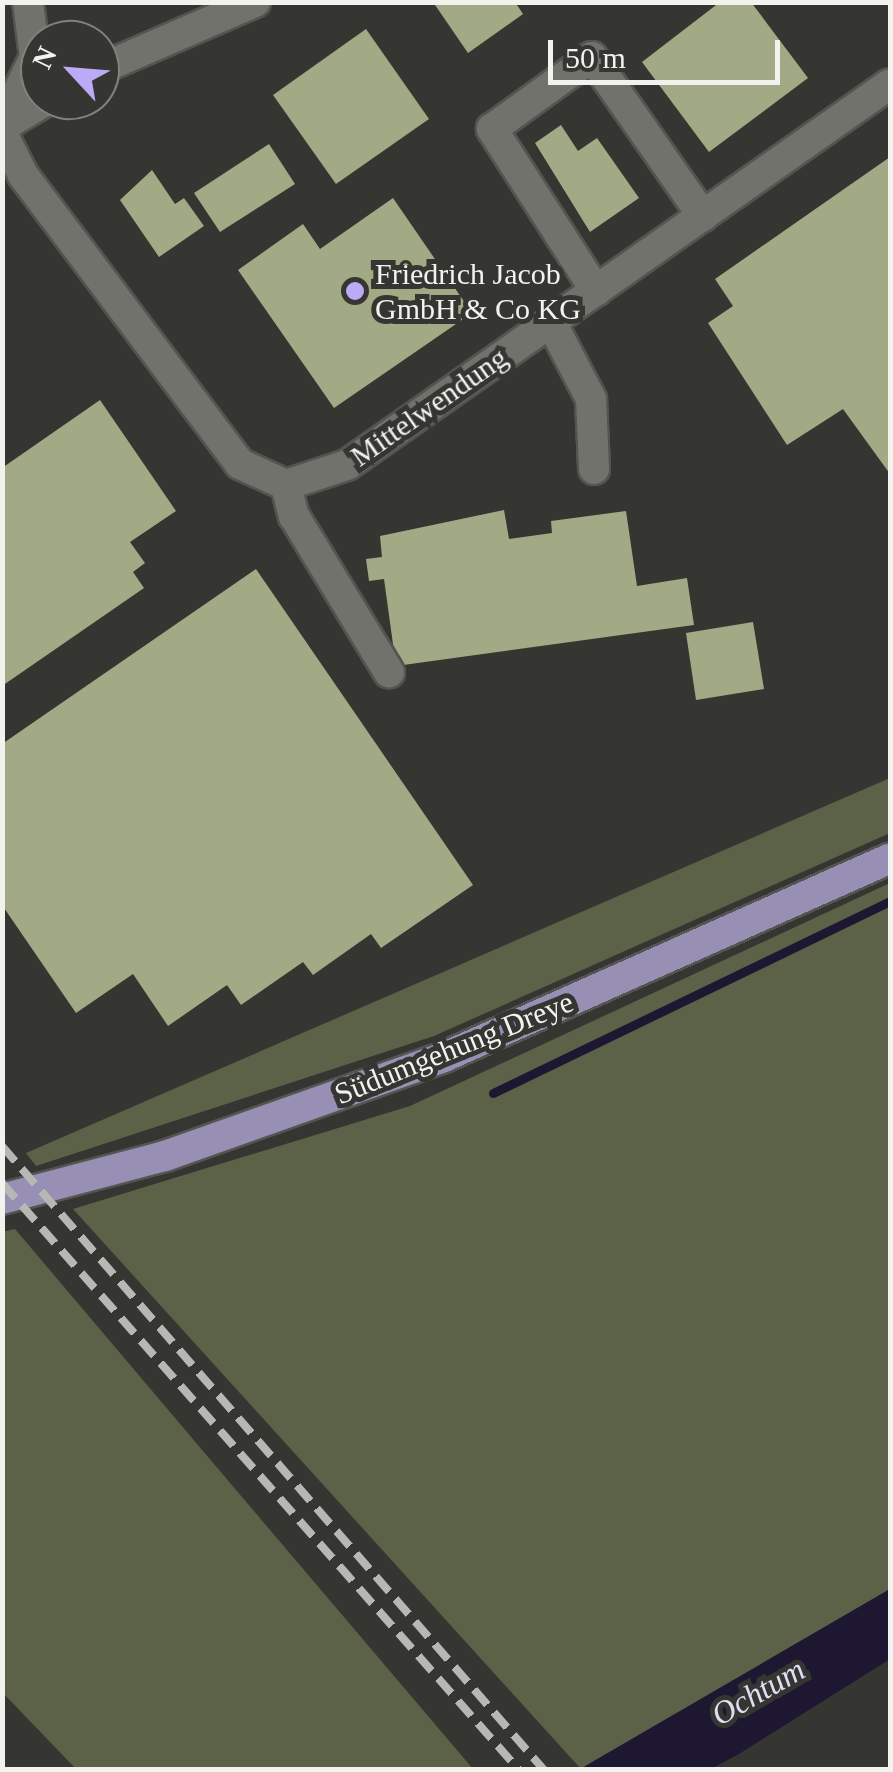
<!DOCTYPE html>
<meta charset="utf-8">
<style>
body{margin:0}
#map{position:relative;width:893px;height:1772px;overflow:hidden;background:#353631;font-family:"Times New Roman",serif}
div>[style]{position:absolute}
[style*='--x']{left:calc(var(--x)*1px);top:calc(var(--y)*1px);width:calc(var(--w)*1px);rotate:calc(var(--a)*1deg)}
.green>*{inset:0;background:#5c6247}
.water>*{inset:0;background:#1e1732}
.stream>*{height:9px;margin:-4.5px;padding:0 4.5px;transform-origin:4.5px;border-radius:4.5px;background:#1e1732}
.building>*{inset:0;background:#a1aa85}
.roads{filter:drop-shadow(2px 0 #545451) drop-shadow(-2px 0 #545451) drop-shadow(0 2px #545451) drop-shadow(0 -2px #545451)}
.minor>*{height:30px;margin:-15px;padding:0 15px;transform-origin:15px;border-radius:15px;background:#71726c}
.major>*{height:30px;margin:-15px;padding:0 15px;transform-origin:15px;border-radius:15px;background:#978fb4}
.rail>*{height:8px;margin-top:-4px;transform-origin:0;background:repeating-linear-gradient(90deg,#b7b7b4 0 20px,transparent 0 30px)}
.dots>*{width:28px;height:28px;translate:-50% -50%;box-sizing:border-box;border:5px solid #353631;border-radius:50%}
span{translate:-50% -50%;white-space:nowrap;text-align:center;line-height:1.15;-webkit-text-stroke:10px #353631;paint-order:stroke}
.poi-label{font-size:30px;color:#f2f2ef}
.left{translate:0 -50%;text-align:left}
.street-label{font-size:30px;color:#f2f2ef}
.water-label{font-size:32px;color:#e2ddf5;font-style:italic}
.frame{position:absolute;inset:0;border:5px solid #f2f2ef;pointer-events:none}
.north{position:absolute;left:20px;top:20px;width:100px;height:100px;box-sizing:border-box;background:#353631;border:2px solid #81817d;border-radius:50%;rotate:296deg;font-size:28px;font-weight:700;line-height:40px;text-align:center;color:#f2f2ef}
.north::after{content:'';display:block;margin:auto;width:35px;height:45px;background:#bbaaf6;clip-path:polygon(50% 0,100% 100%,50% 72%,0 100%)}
.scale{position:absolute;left:548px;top:40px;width:232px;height:45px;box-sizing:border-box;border:5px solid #f2f2ef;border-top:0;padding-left:12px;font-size:30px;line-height:35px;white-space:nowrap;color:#f2f2ef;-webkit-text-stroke:8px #353631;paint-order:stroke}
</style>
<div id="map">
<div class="green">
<i style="clip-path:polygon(890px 778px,890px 833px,434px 1036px,36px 1166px,26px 1153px)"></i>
<i style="clip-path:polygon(890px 883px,890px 1589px,581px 1769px,73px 1209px,410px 1106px)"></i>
<i style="clip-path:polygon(15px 1229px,214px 1464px,473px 1769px,76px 1769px,3px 1693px,2px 1232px)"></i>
</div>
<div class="water">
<i style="clip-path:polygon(890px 1589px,890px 1659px,739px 1754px,711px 1769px,580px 1769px)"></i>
</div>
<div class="stream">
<i style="--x:493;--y:1093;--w:441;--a:-25.8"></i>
</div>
<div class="building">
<i style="clip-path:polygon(433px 2px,515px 2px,523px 14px,468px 53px)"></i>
<i style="clip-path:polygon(720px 2px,751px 2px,808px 78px,709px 152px,642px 62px)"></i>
<i style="clip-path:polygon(366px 29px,429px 119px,336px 184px,273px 95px)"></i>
<i style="clip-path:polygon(561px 125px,578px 151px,597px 138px,639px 198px,590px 232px,535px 143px)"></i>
<i style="clip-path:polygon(269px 144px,295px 184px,220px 232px,194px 193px)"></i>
<i style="clip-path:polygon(890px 157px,890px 474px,843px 409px,787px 445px,708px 323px,733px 306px,715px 279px)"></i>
<i style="clip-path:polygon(152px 170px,175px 204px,184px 198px,204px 226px,159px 257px,120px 200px)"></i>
<i style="clip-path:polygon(393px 198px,472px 313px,334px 408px,238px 270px,303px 224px,320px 249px)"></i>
<i style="clip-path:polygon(100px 400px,176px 511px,130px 542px,145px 563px,133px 572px,144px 588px,2px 686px,2px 468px)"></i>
<i style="clip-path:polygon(504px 510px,509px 539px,552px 533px,551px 521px,626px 511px,637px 586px,687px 578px,694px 625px,396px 666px,384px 579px,369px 581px,366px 559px,382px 557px,380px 536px)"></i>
<i style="clip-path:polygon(256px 569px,473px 885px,381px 948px,371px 934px,313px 975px,303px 962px,241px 1005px,227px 985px,168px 1026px,133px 974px,76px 1013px,2px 905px,2px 744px)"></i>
<i style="clip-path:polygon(753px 622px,764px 689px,696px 700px,686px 633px)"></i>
</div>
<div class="roads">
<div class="minor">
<i style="--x:100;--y:69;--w:169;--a:-23.4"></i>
<i style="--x:2;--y:124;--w:75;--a:-63.8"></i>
<i style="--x:35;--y:57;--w:55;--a:-97.3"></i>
<i style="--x:2;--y:127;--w:52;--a:-31"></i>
<i style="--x:2;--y:133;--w:47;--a:63.4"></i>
<i style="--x:23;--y:175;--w:361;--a:53.1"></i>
<i style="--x:240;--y:464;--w:51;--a:24.5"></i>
<i style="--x:286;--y:485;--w:64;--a:-18.2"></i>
<i style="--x:347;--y:465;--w:663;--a:-35.06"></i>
<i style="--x:596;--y:291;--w:193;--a:-122.7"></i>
<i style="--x:492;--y:129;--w:123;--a:-35.8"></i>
<i style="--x:592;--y:57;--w:194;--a:55.1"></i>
<i style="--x:551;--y:322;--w:87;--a:62.5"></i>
<i style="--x:591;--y:399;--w:70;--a:87.5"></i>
<i style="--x:286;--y:485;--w:32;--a:76"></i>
<i style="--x:294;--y:516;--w:183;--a:58.7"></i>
</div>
<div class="major">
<i style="--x:2;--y:1199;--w:169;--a:-14.8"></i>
<i style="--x:165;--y:1156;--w:296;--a:-19.5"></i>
<i style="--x:444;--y:1057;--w:488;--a:-24"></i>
</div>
</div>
<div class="rail">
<i style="--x:2;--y:1146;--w:827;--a:49.02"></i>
<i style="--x:2;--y:1183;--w:782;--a:48.63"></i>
</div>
<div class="dots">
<i style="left:355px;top:291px;background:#bbaaf6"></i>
</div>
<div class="poi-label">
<span class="left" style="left:375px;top:291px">Friedrich Jacob<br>GmbH &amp; Co KG</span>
</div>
<div class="street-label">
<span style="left:429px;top:407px;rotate:-35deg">Mittelwendung</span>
<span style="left:454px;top:1048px;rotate:-22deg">Südumgehung Dreye</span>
</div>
<div class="water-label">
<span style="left:758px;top:1692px;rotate:-30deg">Ochtum</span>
</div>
<div class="frame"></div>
<div class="north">N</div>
<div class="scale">50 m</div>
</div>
